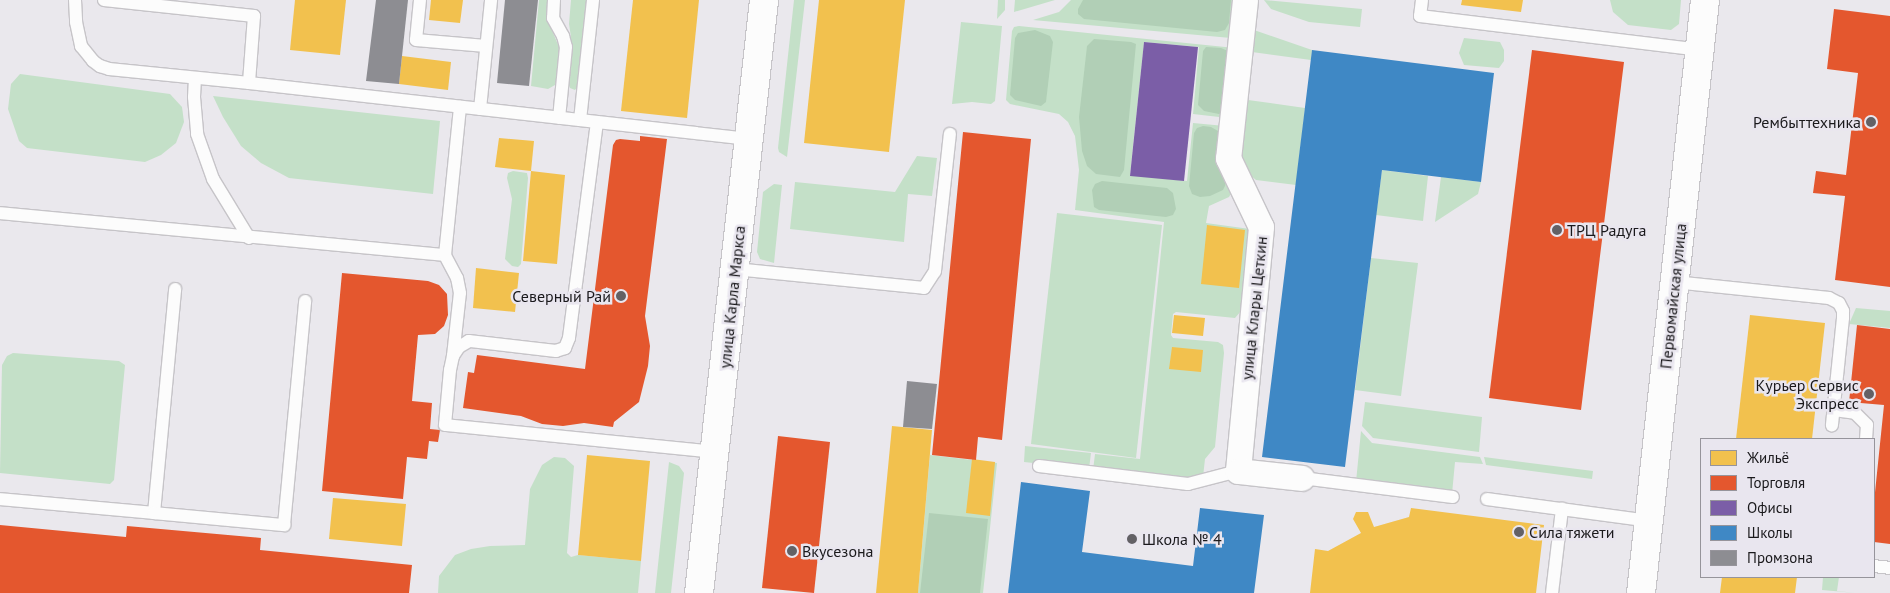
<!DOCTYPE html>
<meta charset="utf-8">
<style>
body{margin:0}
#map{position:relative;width:1890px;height:593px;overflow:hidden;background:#eae8ed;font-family:"PT Sans",sans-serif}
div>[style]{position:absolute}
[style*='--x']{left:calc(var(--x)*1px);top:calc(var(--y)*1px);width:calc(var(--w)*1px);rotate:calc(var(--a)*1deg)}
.green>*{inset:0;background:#c4e0c8}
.forest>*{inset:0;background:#b1cfb6}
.homes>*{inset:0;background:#f2c14e}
.shops>*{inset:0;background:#e4572e}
.offices>*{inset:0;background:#7b5ea7}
.schools>*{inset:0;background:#3f88c5}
.industry>*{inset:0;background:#8d8d92}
.roads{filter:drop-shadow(1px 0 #c6c4c8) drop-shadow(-1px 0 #c6c4c8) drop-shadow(0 1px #c6c4c8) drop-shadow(0 -1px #c6c4c8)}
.lane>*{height:12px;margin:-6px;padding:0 6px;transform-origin:6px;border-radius:6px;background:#fcfcfc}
.street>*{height:25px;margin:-12.5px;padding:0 12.5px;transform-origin:12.5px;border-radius:12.5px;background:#fcfcfc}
.secondary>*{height:28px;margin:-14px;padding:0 14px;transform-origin:14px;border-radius:14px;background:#fcfcfc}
.dots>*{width:14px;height:14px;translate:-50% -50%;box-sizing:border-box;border:2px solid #e9e6ef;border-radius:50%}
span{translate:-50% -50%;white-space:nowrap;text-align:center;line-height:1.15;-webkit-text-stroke:5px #e9e6ef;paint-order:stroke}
.poi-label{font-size:16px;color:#1a191c}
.right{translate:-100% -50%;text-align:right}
.left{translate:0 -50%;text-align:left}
.street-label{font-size:16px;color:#1a191c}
.legend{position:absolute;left:1700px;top:438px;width:175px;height:140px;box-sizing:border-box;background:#e9e6ef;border:1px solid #96949b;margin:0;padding:6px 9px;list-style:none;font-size:15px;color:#1a191c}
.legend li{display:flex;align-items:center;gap:10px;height:25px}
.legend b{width:25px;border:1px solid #96949b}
</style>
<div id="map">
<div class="green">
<i style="clip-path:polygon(539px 0,548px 0,546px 16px,559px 47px,558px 73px,555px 85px,548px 89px,531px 86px)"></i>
<i style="clip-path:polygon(571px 0,588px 0,579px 85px,575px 90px,570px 88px,567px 79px,571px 37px,569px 24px)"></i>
<i style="clip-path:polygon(794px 0,805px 0,787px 157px,779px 152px,778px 148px)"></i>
<i style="clip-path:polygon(998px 0,1005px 0,1005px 10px,997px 19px)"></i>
<i style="clip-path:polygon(1015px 0,1055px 0,1014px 12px)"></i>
<i style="clip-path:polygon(1071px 0,1236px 0,1231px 38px,1033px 20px,1059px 12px)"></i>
<i style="clip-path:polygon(1264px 0,1362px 9px,1360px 27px,1309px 22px,1271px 9px)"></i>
<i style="clip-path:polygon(1610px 0,1681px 0,1679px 24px,1671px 30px,1628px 25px,1613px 12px)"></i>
<i style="clip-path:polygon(961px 22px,1002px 26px,995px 101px,991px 104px,972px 102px,952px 104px)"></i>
<i style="clip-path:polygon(1019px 26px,1235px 48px,1228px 118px,1193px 114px,1199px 47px,1144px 42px,1130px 175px,1187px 181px,1193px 123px,1225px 126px,1233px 190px,1229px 197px,1209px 206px,1206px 223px,1250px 229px,1241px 311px,1235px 318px,1176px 312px,1173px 314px,1171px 335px,1173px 338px,1218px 342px,1223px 345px,1224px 353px,1215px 447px,1205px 459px,1203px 477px,1187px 481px,1093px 470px,1095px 454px,1140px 459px,1164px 222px,1075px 210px,1079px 170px,1075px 136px,1068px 122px,1059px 114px,1010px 104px,1006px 100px,1012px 31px,1014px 27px)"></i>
<i style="clip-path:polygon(1254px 30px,1312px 50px,1311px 60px,1252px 52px,1252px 31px)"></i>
<i style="clip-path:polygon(1464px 38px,1500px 42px,1504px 50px,1504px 61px,1499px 68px,1464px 65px,1459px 53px)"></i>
<i style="clip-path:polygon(20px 74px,170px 94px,182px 107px,184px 122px,176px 143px,161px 155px,145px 162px,27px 148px,19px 141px,8px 109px,11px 84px)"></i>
<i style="clip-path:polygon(213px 96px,440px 121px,433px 194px,289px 178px,261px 163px,241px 146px,223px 117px)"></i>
<i style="clip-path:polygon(1248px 100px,1305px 108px,1296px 185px,1256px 180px,1250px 175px,1241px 156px)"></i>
<i style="clip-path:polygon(917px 156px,937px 158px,932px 196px,908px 194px,904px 242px,790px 229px,795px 182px,895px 192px)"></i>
<i style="clip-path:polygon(1382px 170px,1428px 176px,1423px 221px,1376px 215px)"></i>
<i style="clip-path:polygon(513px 171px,527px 173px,528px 178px,521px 264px,518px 267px,512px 266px,505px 259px,512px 199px,507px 178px,508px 173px)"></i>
<i style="clip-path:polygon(1441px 177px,1481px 182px,1478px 194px,1435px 222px)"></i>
<i style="clip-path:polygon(774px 184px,782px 185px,774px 263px,760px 259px,757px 252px,763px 192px)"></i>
<i style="clip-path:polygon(1057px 213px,1162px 225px,1136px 458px,1031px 444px)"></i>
<i style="clip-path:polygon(1371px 258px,1418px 263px,1401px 396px,1355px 390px)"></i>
<i style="clip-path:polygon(1856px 308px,1890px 311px,1890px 328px,1849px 324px)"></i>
<i style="clip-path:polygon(13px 353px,119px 361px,125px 365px,114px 480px,110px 484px,0 473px,2px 365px,7px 356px)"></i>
<i style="clip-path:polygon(1365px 402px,1482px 417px,1479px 452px,1373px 438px,1362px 426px)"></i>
<i style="clip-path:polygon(1361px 431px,1372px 443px,1480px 457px,1483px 464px,1455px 462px,1452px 494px,1356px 482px)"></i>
<i style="clip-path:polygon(1025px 446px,1091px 453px,1089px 469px,1024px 462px)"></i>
<i style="clip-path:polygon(930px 455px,997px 463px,983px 593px,918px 593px)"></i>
<i style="clip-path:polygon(554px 457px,565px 458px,574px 466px,567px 553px,571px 557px,578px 555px,641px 561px,638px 593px,438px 593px,439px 576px,455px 555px,471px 549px,490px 546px,525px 545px,530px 489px,542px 465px)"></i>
<i style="clip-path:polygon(1484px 457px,1593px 471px,1592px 479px,1486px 465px)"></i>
<i style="clip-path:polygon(669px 462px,679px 466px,684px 473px,671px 593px,655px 593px)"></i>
<i style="clip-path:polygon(1823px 577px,1839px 577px,1837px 591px,1856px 593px,1822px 590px)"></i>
</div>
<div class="forest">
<i style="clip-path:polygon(1083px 0,1231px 0,1229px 23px,1225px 30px,1217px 32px,1084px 19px,1078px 14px,1078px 9px)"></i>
<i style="clip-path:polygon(1035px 30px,1050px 36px,1053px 42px,1046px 102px,1041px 106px,1015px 100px,1010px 95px,1015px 38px,1018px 33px)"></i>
<i style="clip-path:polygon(1094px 39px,1131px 42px,1136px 44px,1124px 170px,1120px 177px,1096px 174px,1087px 166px,1082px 151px,1079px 117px,1087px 46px)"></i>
<i style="clip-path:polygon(1206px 47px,1221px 48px,1228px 51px,1226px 112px,1219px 114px,1204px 111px,1198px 105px,1203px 51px)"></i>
<i style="clip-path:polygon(1203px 126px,1211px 127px,1218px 131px,1226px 176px,1225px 186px,1223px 190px,1210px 196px,1200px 197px,1192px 194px,1189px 186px,1194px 133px,1197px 128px)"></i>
<i style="clip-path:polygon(1102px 181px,1167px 188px,1173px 193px,1176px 209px,1173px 215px,1166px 217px,1099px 210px,1094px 207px,1092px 190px,1095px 184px)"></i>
<i style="clip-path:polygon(929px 513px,988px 519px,980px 593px,920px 593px)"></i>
</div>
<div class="homes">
<i style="clip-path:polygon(295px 0,346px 0,340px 55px,290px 50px)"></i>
<i style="clip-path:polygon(431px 0,463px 0,460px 23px,429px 20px)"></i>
<i style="clip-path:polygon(633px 0,699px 0,687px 118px,621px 111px)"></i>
<i style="clip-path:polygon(819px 0,905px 0,889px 152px,804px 143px)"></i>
<i style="clip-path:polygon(1462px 0,1523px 0,1521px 12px,1461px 5px)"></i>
<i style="clip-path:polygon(402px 56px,451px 62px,448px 90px,399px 84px)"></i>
<i style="clip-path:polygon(499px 138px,534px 141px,531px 171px,495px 167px)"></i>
<i style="clip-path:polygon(531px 171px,565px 175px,557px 264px,523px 261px)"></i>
<i style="clip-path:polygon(1207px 225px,1245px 230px,1239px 288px,1201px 284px)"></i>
<i style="clip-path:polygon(476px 268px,519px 273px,515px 312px,473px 308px)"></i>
<i style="clip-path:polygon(1174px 315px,1205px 318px,1203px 336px,1172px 333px)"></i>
<i style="clip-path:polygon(1750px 315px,1825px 323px,1812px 439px,1736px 439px)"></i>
<i style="clip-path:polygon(1172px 347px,1203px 350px,1201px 372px,1169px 369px)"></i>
<i style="clip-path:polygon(892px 426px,932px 430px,918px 593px,876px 593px)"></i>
<i style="clip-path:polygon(587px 455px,650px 461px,641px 561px,578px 555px)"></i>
<i style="clip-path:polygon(972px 459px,995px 462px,990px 516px,966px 513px)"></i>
<i style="clip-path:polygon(333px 498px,406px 504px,402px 546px,329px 539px)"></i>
<i style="clip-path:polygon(1411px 508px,1544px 525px,1536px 593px,1310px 593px,1315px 549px,1328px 551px,1361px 533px,1353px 519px,1356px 512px,1368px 512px,1374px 527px,1409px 517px)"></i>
<i style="clip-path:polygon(1722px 577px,1797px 577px,1795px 593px,1720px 593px)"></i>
</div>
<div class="shops">
<i style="clip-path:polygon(1834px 9px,1890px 16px,1890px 287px,1835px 280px,1845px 196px,1813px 193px,1816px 171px,1846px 175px,1858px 73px,1827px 69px)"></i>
<i style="clip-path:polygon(1532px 50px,1624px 62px,1581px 410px,1489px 398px)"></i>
<i style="clip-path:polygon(963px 132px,1031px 139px,1002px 440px,978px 437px,976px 460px,932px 455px)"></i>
<i style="clip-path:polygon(640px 136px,667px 139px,645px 316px,650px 346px,648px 366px,639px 402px,614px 422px,613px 427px,584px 423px,563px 426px,542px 424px,521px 416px,463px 408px,468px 372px,474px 373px,477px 355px,585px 369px,613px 145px,616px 140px,620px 139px,640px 141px)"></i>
<i style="clip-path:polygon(342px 273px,428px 281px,439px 285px,447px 294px,448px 315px,444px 326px,435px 334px,418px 335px,412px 401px,432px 403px,430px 429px,440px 430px,438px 442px,429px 441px,427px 459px,407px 457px,403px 499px,322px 491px)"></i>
<i style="clip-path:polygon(1857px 325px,1890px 329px,1890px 544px,1874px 542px,1874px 502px,1884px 405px,1849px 402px)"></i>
<i style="clip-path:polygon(778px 436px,830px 442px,814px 593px,762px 588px)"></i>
<i style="clip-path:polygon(0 525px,126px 537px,127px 526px,261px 538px,260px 550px,412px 565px,409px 593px,0 593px)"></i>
</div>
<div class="offices">
<i style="clip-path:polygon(1144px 42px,1198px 47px,1184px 181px,1130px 176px)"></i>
</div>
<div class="schools">
<i style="clip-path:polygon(1312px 50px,1494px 73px,1481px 182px,1382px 170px,1345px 467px,1262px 457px)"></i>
<i style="clip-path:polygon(1021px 482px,1090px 491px,1082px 552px,1193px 566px,1200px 508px,1264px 515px,1254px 593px,1008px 593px)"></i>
</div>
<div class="industry">
<i style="clip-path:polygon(376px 0,408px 0,399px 84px,366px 81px)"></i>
<i style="clip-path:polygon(505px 0,538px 0,529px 86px,497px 83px)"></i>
<i style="clip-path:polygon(907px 381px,937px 384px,932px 429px,903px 427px)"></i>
</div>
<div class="roads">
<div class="lane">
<i style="--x:75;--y:0;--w:22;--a:87"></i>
<i style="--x:76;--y:22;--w:25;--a:78"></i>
<i style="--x:81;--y:46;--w:19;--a:51"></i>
<i style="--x:93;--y:61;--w:9;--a:36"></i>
<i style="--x:100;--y:66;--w:9;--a:18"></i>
<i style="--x:109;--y:69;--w:141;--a:5.7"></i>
<i style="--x:104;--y:0;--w:151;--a:6.1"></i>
<i style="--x:254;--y:16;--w:67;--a:94.3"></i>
<i style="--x:249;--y:83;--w:503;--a:6.39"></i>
<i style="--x:420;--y:0;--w:40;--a:95.7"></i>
<i style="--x:416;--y:40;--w:70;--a:4.9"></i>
<i style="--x:554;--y:0;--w:18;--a:93"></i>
<i style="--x:553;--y:18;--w:21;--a:61"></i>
<i style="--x:563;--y:36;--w:11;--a:75"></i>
<i style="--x:566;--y:47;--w:71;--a:95.6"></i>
<i style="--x:1422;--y:0;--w:16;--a:97"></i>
<i style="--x:1420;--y:16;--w:281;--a:6.9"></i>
<i style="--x:195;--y:78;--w:19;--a:93"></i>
<i style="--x:194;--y:97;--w:37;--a:85"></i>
<i style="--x:197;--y:134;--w:48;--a:70.4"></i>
<i style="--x:213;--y:179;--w:69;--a:58.6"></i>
<i style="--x:480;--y:109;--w:110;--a:-84.2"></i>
<i style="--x:580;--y:120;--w:121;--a:-83.8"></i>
<i style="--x:597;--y:122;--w:218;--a:97.4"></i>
<i style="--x:569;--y:338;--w:11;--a:112"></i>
<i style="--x:565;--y:348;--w:9;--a:162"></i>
<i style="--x:556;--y:351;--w:88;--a:-173.4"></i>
<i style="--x:469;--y:341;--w:12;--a:149"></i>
<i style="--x:459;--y:347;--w:11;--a:124"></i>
<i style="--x:453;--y:356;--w:14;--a:102"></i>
<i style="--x:450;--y:370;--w:55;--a:95.2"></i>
<i style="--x:445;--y:425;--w:271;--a:5.7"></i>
<i style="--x:0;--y:213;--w:447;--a:5.4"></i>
<i style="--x:735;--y:269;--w:190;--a:5.7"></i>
<i style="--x:924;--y:288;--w:20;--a:-57"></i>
<i style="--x:935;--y:271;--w:138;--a:-83.8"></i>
<i style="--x:1674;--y:282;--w:156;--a:5.9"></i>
<i style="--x:1829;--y:298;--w:11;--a:27"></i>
<i style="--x:1839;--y:303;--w:9;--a:63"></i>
<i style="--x:1843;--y:311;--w:7;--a:90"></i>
<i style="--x:1843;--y:318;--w:108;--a:95.9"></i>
<i style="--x:453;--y:356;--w:63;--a:-83.7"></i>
<i style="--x:460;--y:293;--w:15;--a:-101"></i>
<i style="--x:457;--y:278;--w:26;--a:-118"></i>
<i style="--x:445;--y:255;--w:149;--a:-84.2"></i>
<i style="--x:1834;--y:410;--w:21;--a:8"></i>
<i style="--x:1855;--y:413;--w:17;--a:45"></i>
<i style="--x:1867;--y:425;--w:14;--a:94"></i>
<i style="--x:1039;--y:466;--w:150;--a:6.9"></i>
<i style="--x:1188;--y:484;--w:52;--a:-14.6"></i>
<i style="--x:1302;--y:478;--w:152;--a:7.2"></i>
<i style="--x:0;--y:499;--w:155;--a:5.2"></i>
<i style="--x:154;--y:513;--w:225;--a:-84.6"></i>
<i style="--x:1487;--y:499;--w:163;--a:7.7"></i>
<i style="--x:154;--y:513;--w:131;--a:5.3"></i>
<i style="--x:284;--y:525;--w:225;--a:-84.6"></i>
<i style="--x:1874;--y:566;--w:16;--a:7"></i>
<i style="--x:1552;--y:593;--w:85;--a:-83.2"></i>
</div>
<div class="street">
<i style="--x:1245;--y:0;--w:159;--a:96.1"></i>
<i style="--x:1228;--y:158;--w:76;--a:64.4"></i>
<i style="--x:1261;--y:227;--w:245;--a:95.4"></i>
<i style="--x:1238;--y:471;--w:64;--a:6.2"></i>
</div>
<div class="secondary">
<i style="--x:699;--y:593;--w:597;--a:-83.74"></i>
<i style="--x:1641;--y:593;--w:596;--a:-83.84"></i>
</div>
</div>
<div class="dots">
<i style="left:1871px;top:122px;background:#636165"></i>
<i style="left:1557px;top:230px;background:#636165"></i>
<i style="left:621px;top:296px;background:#636165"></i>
<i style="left:1869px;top:394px;background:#636165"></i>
<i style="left:1519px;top:532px;background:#636165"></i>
<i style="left:1132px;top:539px;background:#636165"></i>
<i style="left:792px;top:551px;background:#636165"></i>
</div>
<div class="poi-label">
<span class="right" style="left:1861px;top:122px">Рембыттехника</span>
<span class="left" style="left:1567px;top:230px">ТРЦ Радуга</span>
<span class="right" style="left:611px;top:296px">Северный Рай</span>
<span class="right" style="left:1859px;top:394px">Курьер Сервис<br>Экспресс</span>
<span class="left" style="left:1529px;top:532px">Сила тяжети</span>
<span class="left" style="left:1142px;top:539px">Школа № 4</span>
<span class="left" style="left:802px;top:551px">Вкусезона</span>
</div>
<div class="street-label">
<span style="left:1673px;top:296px;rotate:-84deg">Первомайская улица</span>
<span style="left:732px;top:297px;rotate:-84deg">улица Карла Маркса</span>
<span style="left:1254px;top:308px;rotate:-84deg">улица Клары Цеткин</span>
</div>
<ul class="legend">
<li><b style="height:14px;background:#f2c14e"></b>Жильё</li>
<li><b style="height:14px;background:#e4572e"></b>Торговля</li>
<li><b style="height:14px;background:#7b5ea7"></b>Офисы</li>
<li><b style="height:14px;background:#3f88c5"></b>Школы</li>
<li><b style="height:14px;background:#8d8d92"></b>Промзона</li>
</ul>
</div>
